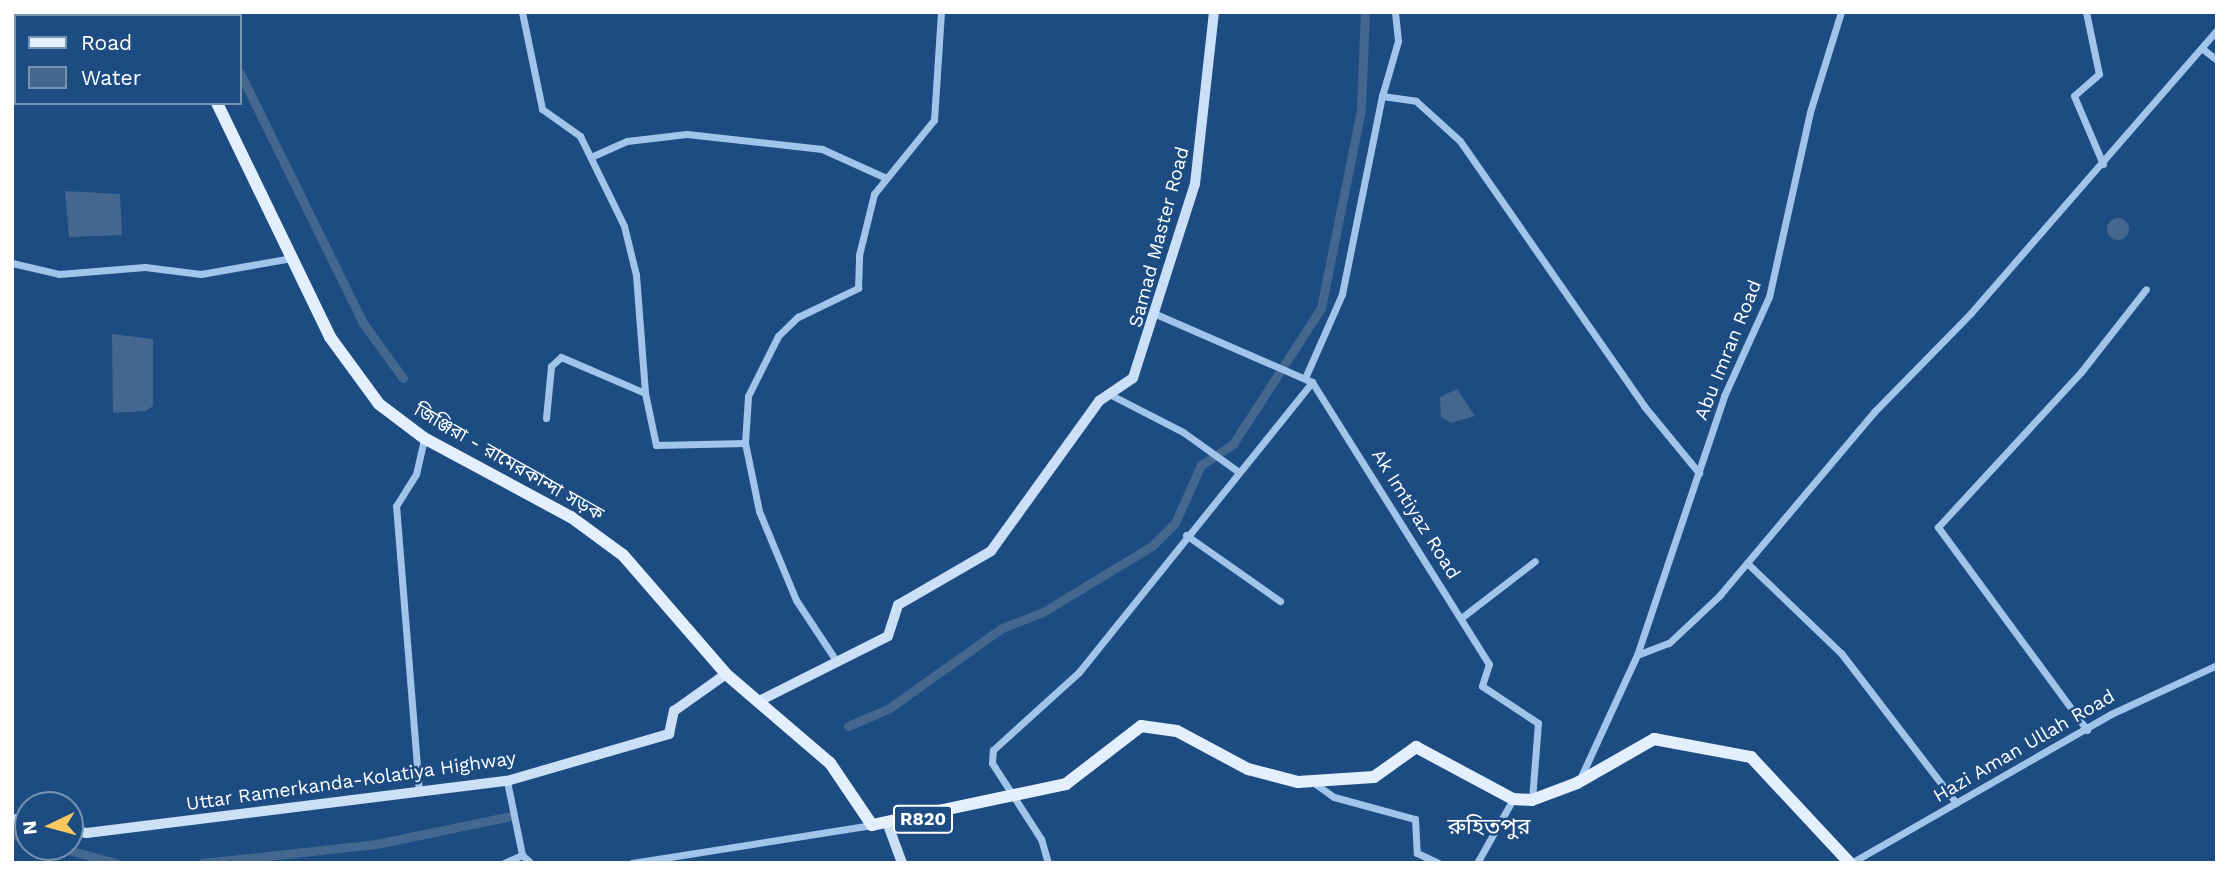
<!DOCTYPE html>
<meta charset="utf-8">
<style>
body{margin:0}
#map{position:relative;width:2229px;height:875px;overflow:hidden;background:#1c4c81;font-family:"Work Sans","Noto Sans Bengali",sans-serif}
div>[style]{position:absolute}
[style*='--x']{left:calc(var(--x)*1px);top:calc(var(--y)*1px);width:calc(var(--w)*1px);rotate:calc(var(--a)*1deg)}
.water>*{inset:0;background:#43678e}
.round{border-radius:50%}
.canal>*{height:9px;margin:-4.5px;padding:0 4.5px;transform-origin:4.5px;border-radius:4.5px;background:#43678e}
.street>*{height:7px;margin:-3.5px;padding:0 3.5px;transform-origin:3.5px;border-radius:3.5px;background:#a0c4ea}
.secondary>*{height:10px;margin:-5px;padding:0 5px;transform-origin:5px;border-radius:5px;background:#cbe0f7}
.primary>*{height:12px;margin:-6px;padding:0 6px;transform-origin:6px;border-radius:6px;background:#e4effe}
span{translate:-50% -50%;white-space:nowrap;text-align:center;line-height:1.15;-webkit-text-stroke:5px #1c4c81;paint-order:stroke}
.shield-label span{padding:2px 5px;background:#1c4c81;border:2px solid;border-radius:5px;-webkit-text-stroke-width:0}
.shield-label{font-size:18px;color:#fff;font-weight:700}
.street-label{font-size:19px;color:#fff}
.quarter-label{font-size:23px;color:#fff}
.frame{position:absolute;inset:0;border:14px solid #fff;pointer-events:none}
.legend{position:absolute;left:14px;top:14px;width:228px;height:91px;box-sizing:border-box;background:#1c4c81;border:2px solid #7794b3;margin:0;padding:9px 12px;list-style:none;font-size:21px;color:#fff}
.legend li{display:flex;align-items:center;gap:14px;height:35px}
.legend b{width:35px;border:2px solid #7794b3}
.north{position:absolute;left:14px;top:791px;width:70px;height:70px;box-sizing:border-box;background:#1c4c81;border:2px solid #7794b3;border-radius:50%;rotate:265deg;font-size:19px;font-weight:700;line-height:28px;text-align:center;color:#fff}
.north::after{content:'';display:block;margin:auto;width:24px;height:32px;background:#fbc85d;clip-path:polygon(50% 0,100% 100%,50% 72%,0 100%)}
</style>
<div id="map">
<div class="water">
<i style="clip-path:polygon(65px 191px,120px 194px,122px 235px,69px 237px)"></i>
<i class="round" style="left:2107px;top:218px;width:22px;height:22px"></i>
<i style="clip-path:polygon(112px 334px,153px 339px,153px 406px,146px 411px,113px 413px)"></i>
<i style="clip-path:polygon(1457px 389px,1475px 416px,1451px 423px,1441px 417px,1440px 397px)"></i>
</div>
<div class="canal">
<i style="--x:240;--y:73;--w:279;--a:63.8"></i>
<i style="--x:363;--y:323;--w:68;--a:54"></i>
<i style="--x:848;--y:726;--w:43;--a:-23"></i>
<i style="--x:888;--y:709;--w:140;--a:-35.4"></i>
<i style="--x:1002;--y:628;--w:44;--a:-21.3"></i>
<i style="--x:1043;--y:612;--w:127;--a:-31.2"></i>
<i style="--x:1152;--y:546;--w:33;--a:-45"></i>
<i style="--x:1175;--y:523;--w:64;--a:-65.9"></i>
<i style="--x:1201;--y:465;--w:38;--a:-33"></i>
<i style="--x:1233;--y:444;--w:162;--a:-57.1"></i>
<i style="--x:1321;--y:308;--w:202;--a:-78.6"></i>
<i style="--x:1361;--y:110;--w:98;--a:-87.7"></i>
<i style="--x:12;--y:835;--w:16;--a:11"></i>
<i style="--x:57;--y:847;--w:61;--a:15.2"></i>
<i style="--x:202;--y:863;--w:175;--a:-6.2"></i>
<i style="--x:376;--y:844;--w:138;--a:-11.7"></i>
</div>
<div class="street">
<i style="--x:522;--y:12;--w:99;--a:78.3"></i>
<i style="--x:542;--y:109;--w:47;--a:35.4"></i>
<i style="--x:580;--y:136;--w:100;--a:63.9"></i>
<i style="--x:624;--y:226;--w:50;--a:76.2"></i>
<i style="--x:636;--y:275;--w:118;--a:85.6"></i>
<i style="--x:645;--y:393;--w:53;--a:78.1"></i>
<i style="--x:656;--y:445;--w:89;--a:-1.3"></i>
<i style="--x:1395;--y:12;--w:29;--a:84"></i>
<i style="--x:1398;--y:41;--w:57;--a:106.2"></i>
<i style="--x:1382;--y:96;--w:34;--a:8"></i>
<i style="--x:1416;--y:101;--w:59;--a:42.3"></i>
<i style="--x:1460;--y:141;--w:323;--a:55.2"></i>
<i style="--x:1644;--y:406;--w:87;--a:50.6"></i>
<i style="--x:2086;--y:12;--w:63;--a:78.2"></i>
<i style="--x:2099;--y:74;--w:33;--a:139"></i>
<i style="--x:2074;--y:96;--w:74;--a:66.9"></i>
<i style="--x:2204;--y:50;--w:16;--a:38"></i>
<i style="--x:593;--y:156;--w:37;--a:-24"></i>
<i style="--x:627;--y:141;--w:60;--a:-6.7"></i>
<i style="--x:687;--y:134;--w:136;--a:6.3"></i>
<i style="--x:822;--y:149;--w:68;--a:24.3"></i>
<i style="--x:12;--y:263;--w:48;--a:13.2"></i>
<i style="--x:59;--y:274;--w:86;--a:-4.7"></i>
<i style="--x:145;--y:267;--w:56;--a:7.1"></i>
<i style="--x:201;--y:274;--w:92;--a:-10"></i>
<i style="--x:1158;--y:315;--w:168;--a:23.5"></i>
<i style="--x:1312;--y:382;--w:333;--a:57.9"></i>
<i style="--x:1489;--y:664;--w:23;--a:108"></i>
<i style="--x:1482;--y:686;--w:67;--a:33.5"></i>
<i style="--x:1538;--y:723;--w:77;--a:94.5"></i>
<i style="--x:1305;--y:378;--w:92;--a:-66.2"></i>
<i style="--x:1342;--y:294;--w:202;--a:-78.6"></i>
<i style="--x:1113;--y:396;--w:79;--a:27.2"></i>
<i style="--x:1183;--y:432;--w:65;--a:35.6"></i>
<i style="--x:546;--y:418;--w:52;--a:-84.5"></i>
<i style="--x:551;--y:366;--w:13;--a:-42"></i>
<i style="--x:561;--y:357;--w:91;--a:23.2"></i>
<i style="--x:1186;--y:535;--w:115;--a:35.1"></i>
<i style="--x:1747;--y:563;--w:130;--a:43.8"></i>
<i style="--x:1841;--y:653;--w:189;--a:52.5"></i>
<i style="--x:1461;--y:618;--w:93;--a:-37.6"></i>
<i style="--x:1637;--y:655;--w:34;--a:-21"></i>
<i style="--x:1669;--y:643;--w:69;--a:-43.2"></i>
<i style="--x:1719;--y:596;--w:241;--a:-49.9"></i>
<i style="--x:1874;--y:412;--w:137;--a:-45.6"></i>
<i style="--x:1970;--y:314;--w:376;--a:-49"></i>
<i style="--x:837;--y:662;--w:74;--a:-123.5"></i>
<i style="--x:796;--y:600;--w:96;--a:-112.6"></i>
<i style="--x:759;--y:511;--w:69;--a:-101.6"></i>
<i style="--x:745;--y:443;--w:47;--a:-86.3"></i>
<i style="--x:748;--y:396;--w:67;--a:-63.4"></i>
<i style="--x:778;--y:336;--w:28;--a:-44"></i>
<i style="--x:798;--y:317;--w:67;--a:-25.8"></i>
<i style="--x:858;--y:288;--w:33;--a:-88"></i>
<i style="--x:859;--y:255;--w:63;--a:-76.2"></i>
<i style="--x:874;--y:194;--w:95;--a:-51"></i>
<i style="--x:934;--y:120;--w:108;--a:-86.3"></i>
<i style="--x:2087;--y:730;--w:252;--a:-126.3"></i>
<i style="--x:1938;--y:527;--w:211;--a:-47.3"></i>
<i style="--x:2081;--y:372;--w:105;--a:-51.9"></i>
<i style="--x:507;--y:781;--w:76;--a:78.5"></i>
<i style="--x:522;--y:855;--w:12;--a:42"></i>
<i style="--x:1579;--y:781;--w:139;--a:-65.3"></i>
<i style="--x:1637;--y:655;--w:273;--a:-71.4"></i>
<i style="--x:1724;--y:396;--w:109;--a:-65.6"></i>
<i style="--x:1769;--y:297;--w:189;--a:-77.5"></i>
<i style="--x:1810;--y:112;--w:105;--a:-72.8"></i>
<i style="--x:1314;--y:783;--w:24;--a:35"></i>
<i style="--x:1334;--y:797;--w:84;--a:15.2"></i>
<i style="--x:1415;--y:819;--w:34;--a:87"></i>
<i style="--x:1417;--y:853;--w:23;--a:25"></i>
<i style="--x:419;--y:791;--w:286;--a:-94.6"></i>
<i style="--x:396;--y:506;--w:38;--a:-58"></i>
<i style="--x:416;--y:474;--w:37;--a:-77"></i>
<i style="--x:504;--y:863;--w:20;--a:-24"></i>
<i style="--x:632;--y:863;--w:243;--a:-9"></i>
<i style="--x:1048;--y:863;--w:25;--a:-106"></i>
<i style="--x:1041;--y:839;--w:90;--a:-122.8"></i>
<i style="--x:992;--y:763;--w:13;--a:-86"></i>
<i style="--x:993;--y:750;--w:116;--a:-42.2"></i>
<i style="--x:1079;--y:672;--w:372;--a:-51.2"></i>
<i style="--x:1477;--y:863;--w:73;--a:-60.6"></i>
<i style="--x:1851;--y:863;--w:300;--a:-29.8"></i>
<i style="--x:2111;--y:714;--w:117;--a:-24.8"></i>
</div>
<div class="secondary">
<i style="--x:761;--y:700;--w:142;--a:-26.7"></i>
<i style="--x:888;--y:636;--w:33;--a:-72"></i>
<i style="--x:898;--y:605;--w:108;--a:-30.1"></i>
<i style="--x:991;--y:551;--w:185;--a:-54.2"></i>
<i style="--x:1099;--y:401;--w:41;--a:-34.1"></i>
<i style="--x:1133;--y:378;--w:204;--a:-72.3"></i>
<i style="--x:1195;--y:184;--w:173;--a:-83.7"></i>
<i style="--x:12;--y:819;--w:16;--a:7"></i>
<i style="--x:888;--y:825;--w:40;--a:69.8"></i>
<i style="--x:70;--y:830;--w:17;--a:10"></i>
<i style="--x:87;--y:833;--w:423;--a:-7.1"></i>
<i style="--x:507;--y:781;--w:169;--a:-16.2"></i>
<i style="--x:669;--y:734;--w:24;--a:-78"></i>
<i style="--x:674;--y:711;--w:64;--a:-35.4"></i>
</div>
<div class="primary">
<i style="--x:174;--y:12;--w:4;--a:76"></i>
<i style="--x:217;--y:103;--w:260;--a:64.2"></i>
<i style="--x:330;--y:337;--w:83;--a:53.8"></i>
<i style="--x:379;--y:404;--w:56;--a:37.1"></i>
<i style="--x:424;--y:438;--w:167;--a:28.3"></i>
<i style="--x:571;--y:517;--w:64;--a:36.2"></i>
<i style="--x:623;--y:555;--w:157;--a:49.1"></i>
<i style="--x:726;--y:674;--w:137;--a:40.6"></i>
<i style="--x:830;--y:763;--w:75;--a:55.9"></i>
<i style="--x:872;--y:825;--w:198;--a:-11.9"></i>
<i style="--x:1066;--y:784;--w:95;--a:-37.7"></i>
<i style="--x:1141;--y:726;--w:36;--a:8"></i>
<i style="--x:1177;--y:731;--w:81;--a:28.2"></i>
<i style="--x:1248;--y:769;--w:52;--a:14.6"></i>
<i style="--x:1298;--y:782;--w:76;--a:-3.8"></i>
<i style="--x:1374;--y:777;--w:52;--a:-35.5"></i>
<i style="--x:1416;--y:747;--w:110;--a:28.2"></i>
<i style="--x:1513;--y:799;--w:19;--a:3"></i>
<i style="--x:1532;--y:800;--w:48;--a:-20.7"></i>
<i style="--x:1577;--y:783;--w:89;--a:-29.7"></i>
<i style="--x:1654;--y:739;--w:99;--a:10.5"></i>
<i style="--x:1751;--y:757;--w:145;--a:47"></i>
</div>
<div class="shield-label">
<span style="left:923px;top:819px">R820</span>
</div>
<div class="street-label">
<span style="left:1159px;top:237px;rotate:-75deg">Samad Master Road</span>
<span style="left:1728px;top:350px;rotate:-68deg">Abu Imran Road</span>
<span style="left:509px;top:462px;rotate:30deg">জিঞ্জিরা - রামেরকান্দা সড়ক</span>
<span style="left:1416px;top:514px;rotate:58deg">Ak Imtiyaz Road</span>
<span style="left:2024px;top:746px;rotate:-30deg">Hazi Aman Ullah Road</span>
<span style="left:351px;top:781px;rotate:-8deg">Uttar Ramerkanda-Kolatiya Highway</span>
</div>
<div class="quarter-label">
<span style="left:1489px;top:827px">রুহিতপুর</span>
</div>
<div class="frame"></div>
<ul class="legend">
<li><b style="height:9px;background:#e4effe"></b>Road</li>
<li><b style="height:19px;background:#43678e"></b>Water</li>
</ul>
<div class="north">N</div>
</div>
